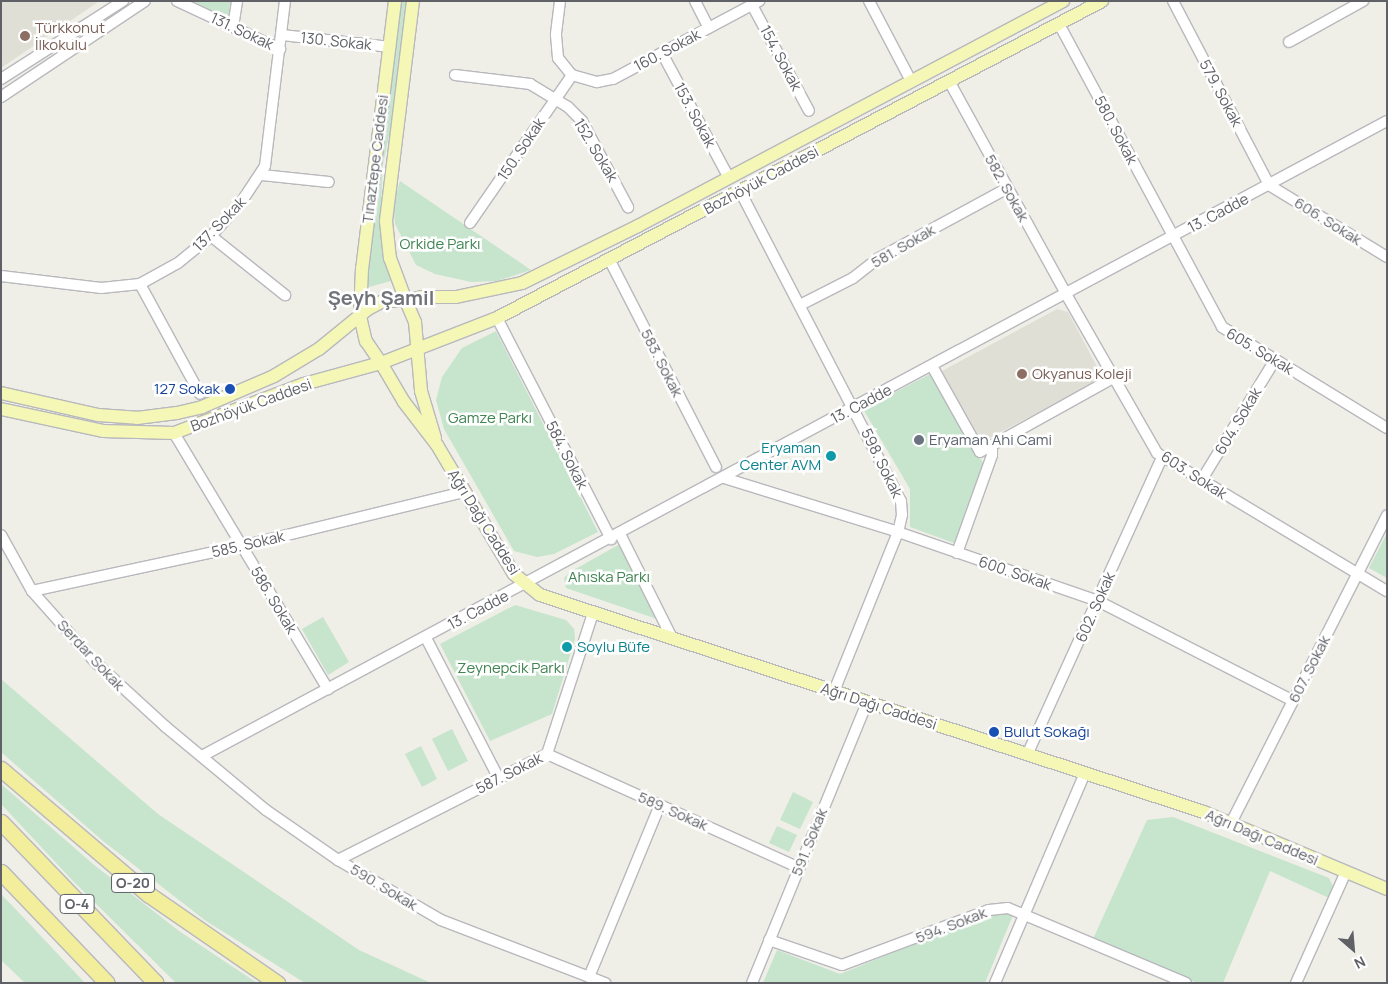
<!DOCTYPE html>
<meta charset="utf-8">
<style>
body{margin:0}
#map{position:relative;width:1388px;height:984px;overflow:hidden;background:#efefe8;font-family:Manrope,sans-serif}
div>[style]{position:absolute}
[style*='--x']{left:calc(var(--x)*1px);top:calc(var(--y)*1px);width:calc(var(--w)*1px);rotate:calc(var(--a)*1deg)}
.education>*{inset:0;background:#dfdfd6}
.green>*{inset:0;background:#c7e4cd}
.roads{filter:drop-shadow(1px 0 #b8b8bd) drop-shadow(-1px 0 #b8b8bd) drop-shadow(0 1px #b8b8bd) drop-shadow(0 -1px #b8b8bd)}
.minor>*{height:10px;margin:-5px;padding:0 5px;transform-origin:5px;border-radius:5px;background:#fff}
.major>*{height:12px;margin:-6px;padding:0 6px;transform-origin:6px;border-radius:6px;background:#f4f7b6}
.highway>*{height:15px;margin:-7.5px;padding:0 7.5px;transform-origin:7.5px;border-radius:7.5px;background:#f2ee9c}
.dots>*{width:14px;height:14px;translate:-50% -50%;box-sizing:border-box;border:2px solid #fff;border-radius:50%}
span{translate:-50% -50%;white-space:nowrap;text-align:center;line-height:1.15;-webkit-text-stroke:5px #fff;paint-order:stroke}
.shield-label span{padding:1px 4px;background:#fff;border:1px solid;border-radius:4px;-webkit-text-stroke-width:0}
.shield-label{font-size:14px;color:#5f6166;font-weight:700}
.education-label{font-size:15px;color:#785e54}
.left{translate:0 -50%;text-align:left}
.street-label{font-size:15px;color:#5f6166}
.park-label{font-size:15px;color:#408451}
.transit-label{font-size:15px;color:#164399}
.right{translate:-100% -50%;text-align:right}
.worship-label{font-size:15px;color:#5b616d}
.culture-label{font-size:15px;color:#0d838f}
.district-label{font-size:20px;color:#707378;font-weight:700}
.frame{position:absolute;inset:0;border:2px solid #5f6166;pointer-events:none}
.north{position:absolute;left:1328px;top:924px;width:50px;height:50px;-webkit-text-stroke:4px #fff;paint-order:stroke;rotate:153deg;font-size:14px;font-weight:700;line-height:20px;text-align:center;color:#5f6166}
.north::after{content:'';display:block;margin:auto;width:18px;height:22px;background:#5f6166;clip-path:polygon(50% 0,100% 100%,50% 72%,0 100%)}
</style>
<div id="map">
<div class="education">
<i style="clip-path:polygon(1px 1px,108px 1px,98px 2px,1px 68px)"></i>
<i style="clip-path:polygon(1057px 309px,1068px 312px,1103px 378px,980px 443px,942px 371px)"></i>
</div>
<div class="green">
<i style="clip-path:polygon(193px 1px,230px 1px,229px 16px,223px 17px)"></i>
<i style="clip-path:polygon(401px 1px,406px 1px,390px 131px,383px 164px,380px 222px,391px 281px,369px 287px,369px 255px)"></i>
<i style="clip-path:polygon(400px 181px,531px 270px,497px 281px,471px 282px,435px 274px,416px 265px,395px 224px,393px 204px)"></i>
<i style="clip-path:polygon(496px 331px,598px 532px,554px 554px,537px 557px,514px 551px,444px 429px,436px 400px,442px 377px,462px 348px)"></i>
<i style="clip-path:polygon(932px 373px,983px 463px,954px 543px,910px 527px,910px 489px,863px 409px)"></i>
<i style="clip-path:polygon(1387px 533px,1387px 578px,1369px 568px)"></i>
<i style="clip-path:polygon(620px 544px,657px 619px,566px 588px,564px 578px,570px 572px)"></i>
<i style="clip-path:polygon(515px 605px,566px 620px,574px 629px,575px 639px,552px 714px,490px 741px,440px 644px)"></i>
<i style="clip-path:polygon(323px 617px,349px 662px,328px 675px,302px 629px)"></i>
<i style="clip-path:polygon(1px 679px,158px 814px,359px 950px,431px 983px,305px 983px,206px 921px,103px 841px,1px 752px)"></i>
<i style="clip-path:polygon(452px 729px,468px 761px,448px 771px,432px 739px)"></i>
<i style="clip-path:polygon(421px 746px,437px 779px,422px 787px,405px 754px)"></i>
<i style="clip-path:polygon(1px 784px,93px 864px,179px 931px,257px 983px,176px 983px,73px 881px,1px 804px)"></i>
<i style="clip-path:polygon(793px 792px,813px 802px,800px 829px,780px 820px)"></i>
<i style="clip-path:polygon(1173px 817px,1329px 878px,1333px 886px,1329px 898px,1270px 871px,1223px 983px,1197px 983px,1093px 939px,1147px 820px)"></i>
<i style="clip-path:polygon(777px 826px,797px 835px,789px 852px,769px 843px)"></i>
<i style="clip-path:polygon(1px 894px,23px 917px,85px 983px,25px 983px,1px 960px)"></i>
<i style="clip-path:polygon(999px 913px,1013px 915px,985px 983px,763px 983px,777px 950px,840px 974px,974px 920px)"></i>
</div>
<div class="roads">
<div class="minor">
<i style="--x:177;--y:1;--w:114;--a:25"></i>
<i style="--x:560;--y:1;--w:34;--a:97"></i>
<i style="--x:556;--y:35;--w:23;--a:85"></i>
<i style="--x:558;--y:58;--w:22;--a:51"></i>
<i style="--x:572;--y:75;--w:26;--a:16"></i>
<i style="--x:597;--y:82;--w:16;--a:-11"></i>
<i style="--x:613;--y:79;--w:166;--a:-28.1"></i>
<i style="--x:695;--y:1;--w:30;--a:63"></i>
<i style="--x:869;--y:1;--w:90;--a:62.3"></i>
<i style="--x:1173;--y:1;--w:208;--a:62.4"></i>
<i style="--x:1269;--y:185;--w:138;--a:31.4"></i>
<i style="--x:752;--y:5;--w:120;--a:61.7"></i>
<i style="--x:1059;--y:24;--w:344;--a:61.7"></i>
<i style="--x:1222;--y:327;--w:193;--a:31.5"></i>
<i style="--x:233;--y:27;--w:26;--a:-81"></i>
<i style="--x:282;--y:35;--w:109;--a:6.3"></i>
<i style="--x:1289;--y:42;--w:85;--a:-29"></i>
<i style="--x:662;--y:53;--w:142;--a:61.8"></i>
<i style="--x:455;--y:75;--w:76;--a:6.8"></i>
<i style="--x:530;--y:84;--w:44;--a:31.2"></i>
<i style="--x:568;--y:107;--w:20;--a:45"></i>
<i style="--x:582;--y:121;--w:98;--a:61.9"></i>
<i style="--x:1;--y:79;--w:145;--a:-32.6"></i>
<i style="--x:949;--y:81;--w:243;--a:61.2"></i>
<i style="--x:1066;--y:294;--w:183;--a:60.2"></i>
<i style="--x:1157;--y:453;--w:268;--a:31"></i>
<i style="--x:1;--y:97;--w:173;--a:-33.7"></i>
<i style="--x:262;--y:175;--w:67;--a:6"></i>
<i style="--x:740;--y:191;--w:349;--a:62.6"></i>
<i style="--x:901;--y:501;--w:14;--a:86"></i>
<i style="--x:902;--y:515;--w:17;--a:103"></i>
<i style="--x:898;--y:532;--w:171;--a:111.9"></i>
<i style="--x:470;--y:223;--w:180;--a:-55.4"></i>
<i style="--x:211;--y:236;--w:95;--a:38.6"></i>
<i style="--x:609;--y:259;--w:234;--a:62.8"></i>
<i style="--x:1;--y:276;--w:101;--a:6.8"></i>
<i style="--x:101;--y:288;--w:39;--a:-6"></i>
<i style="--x:140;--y:284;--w:43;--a:-28.9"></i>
<i style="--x:178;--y:263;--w:43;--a:-39.3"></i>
<i style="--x:211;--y:236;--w:43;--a:-47.8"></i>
<i style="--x:240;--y:204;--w:45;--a:-56.7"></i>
<i style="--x:265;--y:166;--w:166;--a:-83.1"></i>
<i style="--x:140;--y:284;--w:125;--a:61.4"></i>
<i style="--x:800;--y:305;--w:59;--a:-27"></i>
<i style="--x:853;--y:278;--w:31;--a:-38"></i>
<i style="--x:877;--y:259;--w:149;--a:-28.5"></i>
<i style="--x:497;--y:318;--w:249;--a:62.7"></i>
<i style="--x:932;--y:366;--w:98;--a:60.8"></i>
<i style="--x:980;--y:452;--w:152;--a:-29.1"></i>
<i style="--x:174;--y:433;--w:299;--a:59"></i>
<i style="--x:724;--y:478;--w:182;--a:17.2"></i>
<i style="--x:898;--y:532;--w:212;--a:19"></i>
<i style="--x:1098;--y:601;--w:219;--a:27.1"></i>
<i style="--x:1201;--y:481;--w:142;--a:-58.6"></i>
<i style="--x:620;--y:534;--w:116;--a:63.4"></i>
<i style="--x:1;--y:535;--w:64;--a:61"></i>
<i style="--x:32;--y:591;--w:95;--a:48.4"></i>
<i style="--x:95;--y:662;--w:96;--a:42.5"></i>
<i style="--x:166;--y:727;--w:130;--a:39.7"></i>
<i style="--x:266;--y:810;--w:88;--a:34.8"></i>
<i style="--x:338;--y:860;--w:119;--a:30.2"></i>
<i style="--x:441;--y:920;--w:176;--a:21"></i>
<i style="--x:957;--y:553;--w:104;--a:-70.3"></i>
<i style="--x:992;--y:455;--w:10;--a:-90"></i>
<i style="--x:32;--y:591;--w:215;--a:-12.1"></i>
<i style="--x:242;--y:546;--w:228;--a:-13.7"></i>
<i style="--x:426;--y:638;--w:159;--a:62.6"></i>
<i style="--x:547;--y:754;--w:277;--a:24.3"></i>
<i style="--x:1027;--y:755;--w:326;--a:-65.6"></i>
<i style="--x:202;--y:756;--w:1344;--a:-28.19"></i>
<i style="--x:1231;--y:823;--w:345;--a:-63.1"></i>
<i style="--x:338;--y:860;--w:234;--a:-26.9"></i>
<i style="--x:547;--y:754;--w:148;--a:-71.9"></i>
<i style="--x:769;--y:940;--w:77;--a:18.9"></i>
<i style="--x:842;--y:965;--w:157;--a:-20.5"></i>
<i style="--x:989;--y:910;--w:19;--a:-6"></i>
<i style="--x:1008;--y:908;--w:193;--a:22.8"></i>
<i style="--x:589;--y:977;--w:186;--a:-67.6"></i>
<i style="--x:752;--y:983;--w:304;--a:-67.7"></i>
<i style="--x:995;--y:983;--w:228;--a:-66.8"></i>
<i style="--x:1296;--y:983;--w:122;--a:-65.8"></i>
</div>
<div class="major">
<i style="--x:395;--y:1;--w:269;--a:97"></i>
<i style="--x:362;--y:268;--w:48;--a:92.4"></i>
<i style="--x:360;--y:316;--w:26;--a:77"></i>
<i style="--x:366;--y:341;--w:27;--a:56"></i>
<i style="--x:381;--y:363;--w:124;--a:-21.2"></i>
<i style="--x:497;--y:318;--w:683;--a:-27.65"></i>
<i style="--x:413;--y:1;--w:222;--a:97"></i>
<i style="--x:386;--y:221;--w:37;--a:84"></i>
<i style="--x:390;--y:258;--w:46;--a:69.6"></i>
<i style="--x:406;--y:301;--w:16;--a:-14"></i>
<i style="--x:422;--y:297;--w:34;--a:0"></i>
<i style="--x:456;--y:297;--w:67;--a:-12"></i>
<i style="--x:522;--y:283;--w:129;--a:-26.2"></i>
<i style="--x:638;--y:226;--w:481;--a:-27.9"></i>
<i style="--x:1;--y:393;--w:99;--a:12.8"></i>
<i style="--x:98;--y:415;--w:39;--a:4"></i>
<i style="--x:137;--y:418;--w:40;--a:-7.1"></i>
<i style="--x:177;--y:413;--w:26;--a:-13"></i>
<i style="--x:202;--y:407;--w:78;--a:-23.3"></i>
<i style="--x:274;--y:376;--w:52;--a:-31"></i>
<i style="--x:319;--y:349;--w:63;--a:-39.2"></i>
<i style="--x:368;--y:309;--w:17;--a:-28"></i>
<i style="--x:383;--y:301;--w:23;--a:0"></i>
<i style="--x:406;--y:301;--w:23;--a:67"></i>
<i style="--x:415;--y:322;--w:69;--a:85"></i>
<i style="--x:421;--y:391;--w:49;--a:73.4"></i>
<i style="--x:1;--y:409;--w:104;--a:12.2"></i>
<i style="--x:103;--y:431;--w:71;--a:1.6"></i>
<i style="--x:174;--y:433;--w:139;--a:-20.7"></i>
<i style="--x:304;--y:384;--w:80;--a:-15.3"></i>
<i style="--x:381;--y:363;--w:45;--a:59.5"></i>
<i style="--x:404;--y:402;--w:54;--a:52.5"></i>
<i style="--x:437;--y:445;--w:150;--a:59.2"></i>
<i style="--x:514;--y:574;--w:33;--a:39"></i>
<i style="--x:540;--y:595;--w:699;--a:18.1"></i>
<i style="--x:1204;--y:812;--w:199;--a:22.8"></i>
</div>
<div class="highway">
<i style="--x:1;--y:769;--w:193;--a:40.4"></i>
<i style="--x:148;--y:894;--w:157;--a:34.6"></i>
<i style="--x:1;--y:822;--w:223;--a:46.1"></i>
<i style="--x:1;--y:872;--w:153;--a:46.3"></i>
</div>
</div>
<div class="dots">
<i style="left:25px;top:36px;background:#8d6e63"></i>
<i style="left:1022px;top:374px;background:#8d6e63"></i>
<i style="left:230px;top:389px;background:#1a4fb4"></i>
<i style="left:919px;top:440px;background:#6b7280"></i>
<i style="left:831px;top:456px;background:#0f9aa8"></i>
<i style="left:567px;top:647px;background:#0f9aa8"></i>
<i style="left:994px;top:732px;background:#1a4fb4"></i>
</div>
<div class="shield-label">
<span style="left:133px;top:883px">O-20</span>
<span style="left:77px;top:904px">O-4</span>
</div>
<div class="education-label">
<span class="left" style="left:35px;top:36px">Türkkonut<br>İlkokulu</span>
<span class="left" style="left:1032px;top:374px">Okyanus Koleji</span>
</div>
<div class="street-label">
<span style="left:242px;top:31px;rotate:25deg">131. Sokak</span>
<span style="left:336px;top:41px;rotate:6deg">130. Sokak</span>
<span style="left:667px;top:50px;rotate:-28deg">160. Sokak</span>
<span style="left:781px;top:58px;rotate:62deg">154. Sokak</span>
<span style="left:1221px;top:93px;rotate:62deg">579. Sokak</span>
<span style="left:695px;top:115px;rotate:62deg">153. Sokak</span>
<span style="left:1116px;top:130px;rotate:62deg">580. Sokak</span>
<span style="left:521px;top:149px;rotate:-56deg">150. Sokak</span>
<span style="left:596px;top:150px;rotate:59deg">152. Sokak</span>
<span style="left:375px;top:159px;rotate:-83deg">Tınaztepe Caddesi</span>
<span style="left:761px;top:180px;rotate:-28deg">Bozhöyük Caddesi</span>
<span style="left:1007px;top:188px;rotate:61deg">582. Sokak</span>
<span style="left:1218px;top:213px;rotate:-28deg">13. Cadde</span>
<span style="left:1328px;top:221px;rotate:32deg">606. Sokak</span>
<span style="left:219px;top:224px;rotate:-46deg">137. Sokak</span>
<span style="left:903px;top:246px;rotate:-30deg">581. Sokak</span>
<span style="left:1260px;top:351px;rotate:31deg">605. Sokak</span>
<span style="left:662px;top:363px;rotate:63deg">583. Sokak</span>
<span style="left:861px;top:404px;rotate:-28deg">13. Cadde</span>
<span style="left:251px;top:405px;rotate:-20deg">Bozhöyük Caddesi</span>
<span style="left:1238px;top:421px;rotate:-59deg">604. Sokak</span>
<span style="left:567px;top:455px;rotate:63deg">584. Sokak</span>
<span style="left:882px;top:463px;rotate:64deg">598. Sokak</span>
<span style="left:1194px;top:475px;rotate:33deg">603. Sokak</span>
<span style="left:484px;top:522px;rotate:58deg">Ağrı Dağı Caddesi</span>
<span style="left:248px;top:544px;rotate:-13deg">585. Sokak</span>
<span style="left:1015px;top:573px;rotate:19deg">600. Sokak</span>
<span style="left:274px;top:600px;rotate:59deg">586. Sokak</span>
<span style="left:1095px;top:607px;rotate:-66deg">602. Sokak</span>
<span style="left:478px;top:610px;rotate:-28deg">13. Cadde</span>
<span style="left:91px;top:655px;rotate:47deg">Serdar Sokak</span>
<span style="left:1309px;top:669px;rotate:-63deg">607. Sokak</span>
<span style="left:879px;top:706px;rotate:18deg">Ağrı Dağı Caddesi</span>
<span style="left:509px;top:773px;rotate:-27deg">587. Sokak</span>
<span style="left:673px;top:811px;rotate:24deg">589. Sokak</span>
<span style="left:1262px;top:837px;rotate:23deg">Ağrı Dağı Caddesi</span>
<span style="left:809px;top:842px;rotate:-68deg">591. Sokak</span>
<span style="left:384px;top:887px;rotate:31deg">590. Sokak</span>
<span style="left:951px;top:925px;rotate:-21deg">594. Sokak</span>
</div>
<div class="park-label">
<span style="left:440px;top:244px">Orkide Parkı</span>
<span style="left:490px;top:418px">Gamze Parkı</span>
<span style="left:609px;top:577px">Ahıska Parkı</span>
<span style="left:511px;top:668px">Zeynepcik Parkı</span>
</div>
<div class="transit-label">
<span class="right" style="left:220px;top:389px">127 Sokak</span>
<span class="left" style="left:1004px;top:732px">Bulut Sokağı</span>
</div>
<div class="worship-label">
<span class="left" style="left:929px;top:440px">Eryaman Ahi Cami</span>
</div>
<div class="culture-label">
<span class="right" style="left:821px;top:456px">Eryaman<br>Center AVM</span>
<span class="left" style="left:577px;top:647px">Soylu Büfe</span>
</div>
<div class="district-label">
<span style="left:381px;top:297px">Şeyh Şamil</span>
</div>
<div class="frame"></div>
<div class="north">N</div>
</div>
